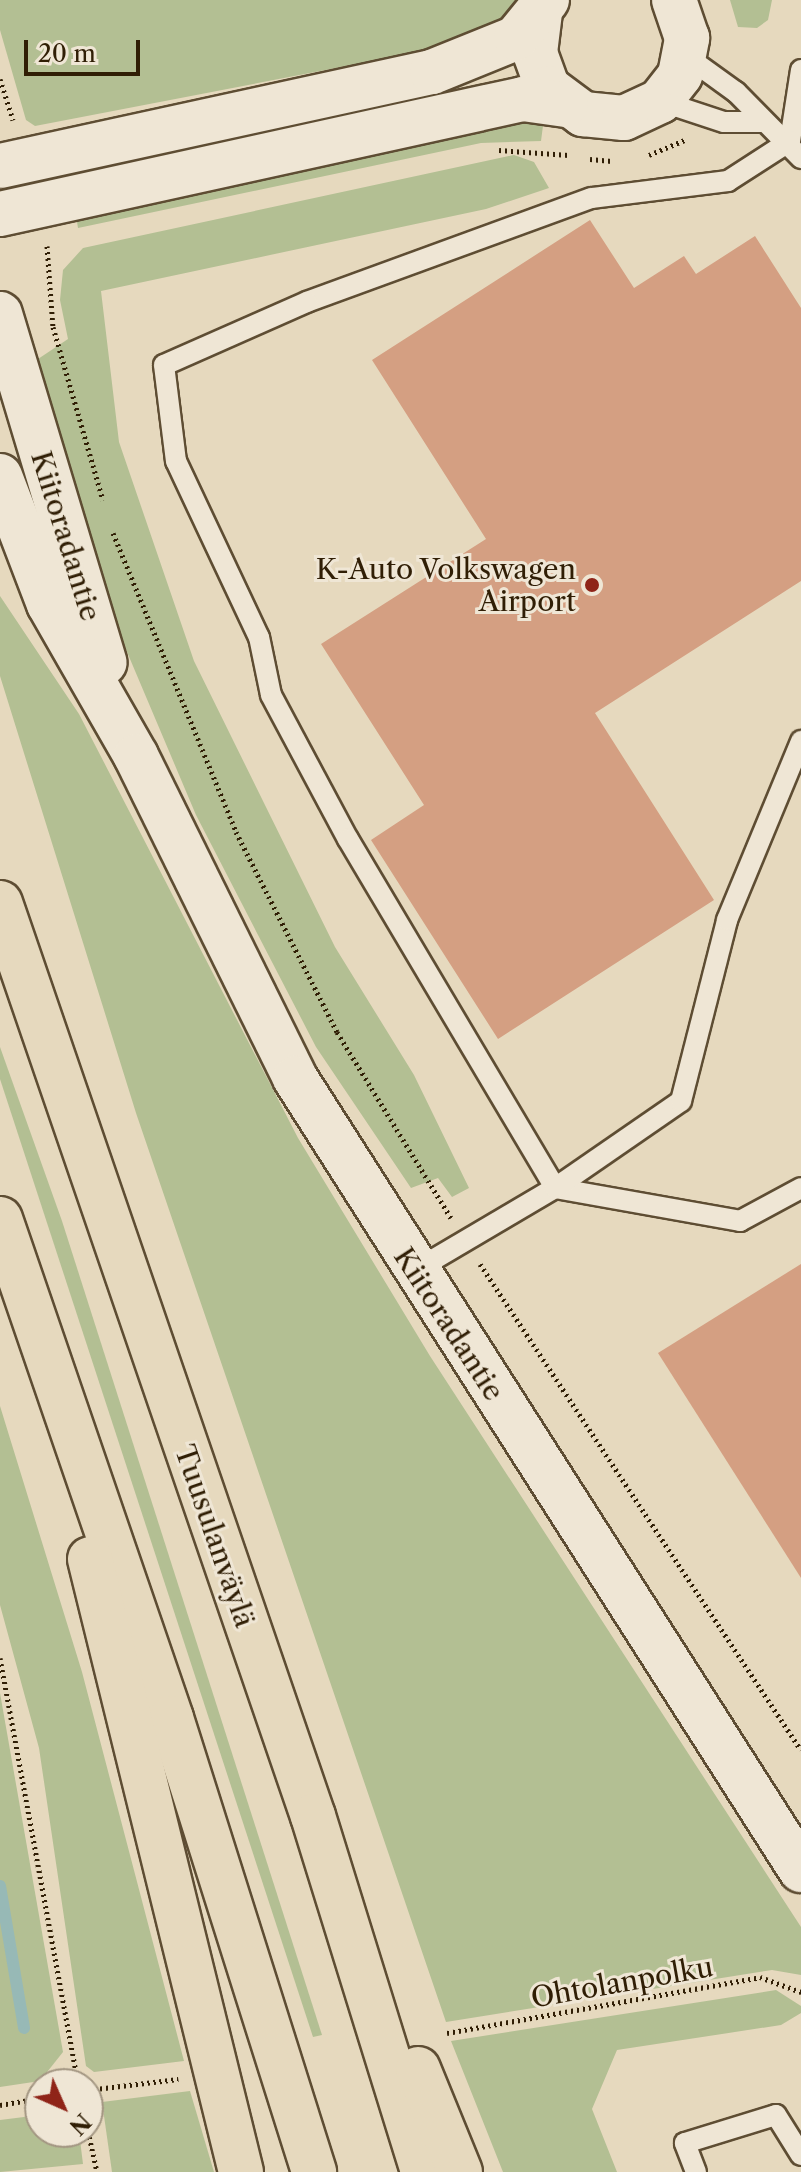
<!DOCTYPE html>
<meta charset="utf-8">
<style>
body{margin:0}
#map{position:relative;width:801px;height:2172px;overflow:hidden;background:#e6d9be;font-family:"Libre Caslon Text",serif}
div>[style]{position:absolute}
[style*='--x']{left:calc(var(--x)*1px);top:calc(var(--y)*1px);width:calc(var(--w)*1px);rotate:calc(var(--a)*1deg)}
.green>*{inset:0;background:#b3bf93}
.stream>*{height:12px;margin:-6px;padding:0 6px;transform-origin:6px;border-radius:6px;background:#97b9b6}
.building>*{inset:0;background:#d49f82}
.path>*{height:5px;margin-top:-2.5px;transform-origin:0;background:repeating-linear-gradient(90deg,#301e05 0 2px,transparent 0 6px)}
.roads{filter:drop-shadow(2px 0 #5e4d33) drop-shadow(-2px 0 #5e4d33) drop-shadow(0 2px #5e4d33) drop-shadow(0 -2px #5e4d33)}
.service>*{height:20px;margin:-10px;padding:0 10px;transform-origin:10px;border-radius:10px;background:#efe6d5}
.secondary>*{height:44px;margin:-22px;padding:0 22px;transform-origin:22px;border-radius:22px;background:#efe6d5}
.motorway>*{height:44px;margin:-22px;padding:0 22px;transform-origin:22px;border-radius:22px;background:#e6d9be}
.dots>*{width:22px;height:22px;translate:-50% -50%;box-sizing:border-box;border:4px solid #efe6d5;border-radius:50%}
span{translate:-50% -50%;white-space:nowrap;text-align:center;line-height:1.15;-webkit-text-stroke:6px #efe6d5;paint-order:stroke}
.street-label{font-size:28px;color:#301e05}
.poi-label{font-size:28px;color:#301e05}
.right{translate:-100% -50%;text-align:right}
.north{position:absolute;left:24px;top:2068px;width:80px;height:80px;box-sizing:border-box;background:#efe6d5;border:2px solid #a39682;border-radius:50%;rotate:135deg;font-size:22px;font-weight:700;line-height:32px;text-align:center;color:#301e05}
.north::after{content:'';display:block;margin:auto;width:28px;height:36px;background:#8f2418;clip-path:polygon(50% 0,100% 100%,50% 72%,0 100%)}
.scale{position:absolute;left:24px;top:40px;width:116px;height:36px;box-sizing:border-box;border:4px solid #301e05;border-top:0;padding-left:10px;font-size:24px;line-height:28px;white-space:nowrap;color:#301e05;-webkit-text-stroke:6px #efe6d5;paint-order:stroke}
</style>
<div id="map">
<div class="green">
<i style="clip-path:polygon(0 0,522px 0,490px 31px,461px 44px,35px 126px,26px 120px,0 30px)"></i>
<i style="clip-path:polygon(730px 0,772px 0,768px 20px,757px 28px,738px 27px)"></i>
<i style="clip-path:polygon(544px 118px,541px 141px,481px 143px,78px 228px,76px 216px,498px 121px)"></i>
<i style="clip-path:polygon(514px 155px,534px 162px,549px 188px,486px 209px,101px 291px,119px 442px,194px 661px,335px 947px,414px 1075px,469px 1188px,452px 1197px,438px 1178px,411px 1188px,316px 1047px,196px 815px,108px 607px,35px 361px,68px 339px,60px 300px,63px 270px,83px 248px)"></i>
<i style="clip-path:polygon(0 596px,79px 714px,298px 1138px,430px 1356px,801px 1927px,801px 1975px,772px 1970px,446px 2022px,136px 1113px,0 676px)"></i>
<i style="clip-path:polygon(0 1047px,62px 1221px,322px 2035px,313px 2037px,0 1079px)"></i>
<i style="clip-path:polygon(0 1406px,82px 1672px,184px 2061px,94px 2072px,86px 2066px,39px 1748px,0 1605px)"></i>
<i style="clip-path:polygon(0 1693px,63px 2052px,40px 2081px,0 2087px)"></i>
<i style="clip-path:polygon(776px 1990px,801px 2006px,801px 2013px,781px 2025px,617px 2050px,592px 2109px,617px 2172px,503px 2172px,451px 2041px)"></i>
<i style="clip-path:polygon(190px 2091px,214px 2172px,112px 2172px,102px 2102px)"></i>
<i style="clip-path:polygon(40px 2115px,40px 2132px,79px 2132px,83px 2164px,0 2172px,0 2120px)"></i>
</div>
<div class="stream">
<i style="--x:0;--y:1886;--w:144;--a:80.4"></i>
</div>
<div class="building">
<i style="clip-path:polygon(590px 220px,634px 288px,684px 256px,696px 274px,755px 236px,801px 308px,801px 581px,595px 713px,714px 900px,498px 1039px,371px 840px,424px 805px,321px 644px,486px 539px,372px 360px)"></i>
<i style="clip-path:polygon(801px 1264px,801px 1578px,658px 1353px)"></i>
</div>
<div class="path">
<i style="--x:0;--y:79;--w:43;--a:72.4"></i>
<i style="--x:499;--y:150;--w:70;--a:4.1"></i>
<i style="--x:649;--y:155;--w:41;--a:-22.8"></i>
<i style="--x:590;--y:159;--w:22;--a:5"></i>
<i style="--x:47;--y:246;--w:81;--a:85.8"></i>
<i style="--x:53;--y:327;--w:180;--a:73.9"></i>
<i style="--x:113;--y:533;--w:323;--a:67.6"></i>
<i style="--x:236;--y:832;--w:224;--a:63.2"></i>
<i style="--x:337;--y:1032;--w:218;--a:58.5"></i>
<i style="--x:480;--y:1264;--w:582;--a:56.56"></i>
<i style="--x:0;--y:1658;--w:433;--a:79.6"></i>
<i style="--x:447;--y:2033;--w:318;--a:-10.1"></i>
<i style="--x:760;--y:1977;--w:44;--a:20.1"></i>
<i style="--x:88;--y:2090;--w:91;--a:-7"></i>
<i style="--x:0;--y:2105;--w:41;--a:-9.9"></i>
<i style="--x:88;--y:2131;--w:42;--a:77.6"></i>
</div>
<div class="roads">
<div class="service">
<i style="--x:686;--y:56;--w:62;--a:35.8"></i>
<i style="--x:736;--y:92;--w:93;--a:45.4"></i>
<i style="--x:801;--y:70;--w:72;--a:98.8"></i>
<i style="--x:790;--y:141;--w:74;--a:147.2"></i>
<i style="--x:728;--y:181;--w:138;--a:172.9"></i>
<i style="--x:591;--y:198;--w:302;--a:159.9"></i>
<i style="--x:307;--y:302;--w:156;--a:156.2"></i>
<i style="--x:164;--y:365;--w:97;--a:82.9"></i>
<i style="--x:176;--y:461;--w:195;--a:64.8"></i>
<i style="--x:259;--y:637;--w:59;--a:78.3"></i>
<i style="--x:271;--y:695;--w:163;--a:61.9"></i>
<i style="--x:348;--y:839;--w:406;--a:59.3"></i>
<i style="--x:555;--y:1188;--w:188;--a:10.1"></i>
<i style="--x:740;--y:1221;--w:69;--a:-28.4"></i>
<i style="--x:660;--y:101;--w:67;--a:18.2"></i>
<i style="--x:724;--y:122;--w:37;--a:0"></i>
<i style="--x:414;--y:1271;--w:164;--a:-30.5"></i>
<i style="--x:555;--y:1188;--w:153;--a:-34.6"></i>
<i style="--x:681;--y:1101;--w:187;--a:-75.7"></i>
<i style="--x:727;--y:920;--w:194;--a:-67.5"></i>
<i style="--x:696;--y:2172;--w:31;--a:-111"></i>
<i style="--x:685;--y:2143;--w:95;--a:-17.1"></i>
<i style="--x:776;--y:2115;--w:47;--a:58"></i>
</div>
<div class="secondary">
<i style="--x:540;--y:12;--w:41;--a:97"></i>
<i style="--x:535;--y:53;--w:37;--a:70"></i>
<i style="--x:548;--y:88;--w:44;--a:36.6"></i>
<i style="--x:583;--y:114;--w:41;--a:5.6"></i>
<i style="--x:624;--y:118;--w:40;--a:-25"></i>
<i style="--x:660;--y:101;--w:33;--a:-52"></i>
<i style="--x:680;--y:75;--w:38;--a:-79"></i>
<i style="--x:687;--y:38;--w:40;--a:-108.9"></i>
<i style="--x:0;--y:166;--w:442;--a:-12.3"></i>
<i style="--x:432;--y:72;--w:91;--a:-22"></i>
<i style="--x:516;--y:38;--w:49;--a:-50.8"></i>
<i style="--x:0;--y:214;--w:535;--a:-12.4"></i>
<i style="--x:523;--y:99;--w:43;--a:7.9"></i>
<i style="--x:0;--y:314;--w:364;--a:73.3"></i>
<i style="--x:0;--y:476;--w:137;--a:69.1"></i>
<i style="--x:49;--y:604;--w:175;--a:60.2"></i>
<i style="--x:136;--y:756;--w:359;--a:63.7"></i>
<i style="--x:295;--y:1078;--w:940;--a:57.43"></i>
</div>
<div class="motorway">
<i style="--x:0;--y:903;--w:965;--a:71.08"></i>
<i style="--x:313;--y:1816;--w:373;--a:72.8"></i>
<i style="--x:0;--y:1219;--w:527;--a:71.08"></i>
<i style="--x:171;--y:1718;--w:476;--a:72.5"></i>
<i style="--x:90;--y:1559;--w:631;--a:76.16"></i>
<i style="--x:418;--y:2069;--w:111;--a:67.8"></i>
</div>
</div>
<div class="dots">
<i style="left:592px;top:585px;background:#8f2418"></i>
</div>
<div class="street-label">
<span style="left:66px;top:536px;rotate:73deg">Kiitoradantie</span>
<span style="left:449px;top:1324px;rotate:57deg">Kiitoradantie</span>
<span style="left:215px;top:1536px;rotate:71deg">Tuusulanväylä</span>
<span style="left:622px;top:1982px;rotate:-10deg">Ohtolanpolku</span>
</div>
<div class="poi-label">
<span class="right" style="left:576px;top:585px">K-Auto Volkswagen<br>Airport</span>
</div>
<div class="north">N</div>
<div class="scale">20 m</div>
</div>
